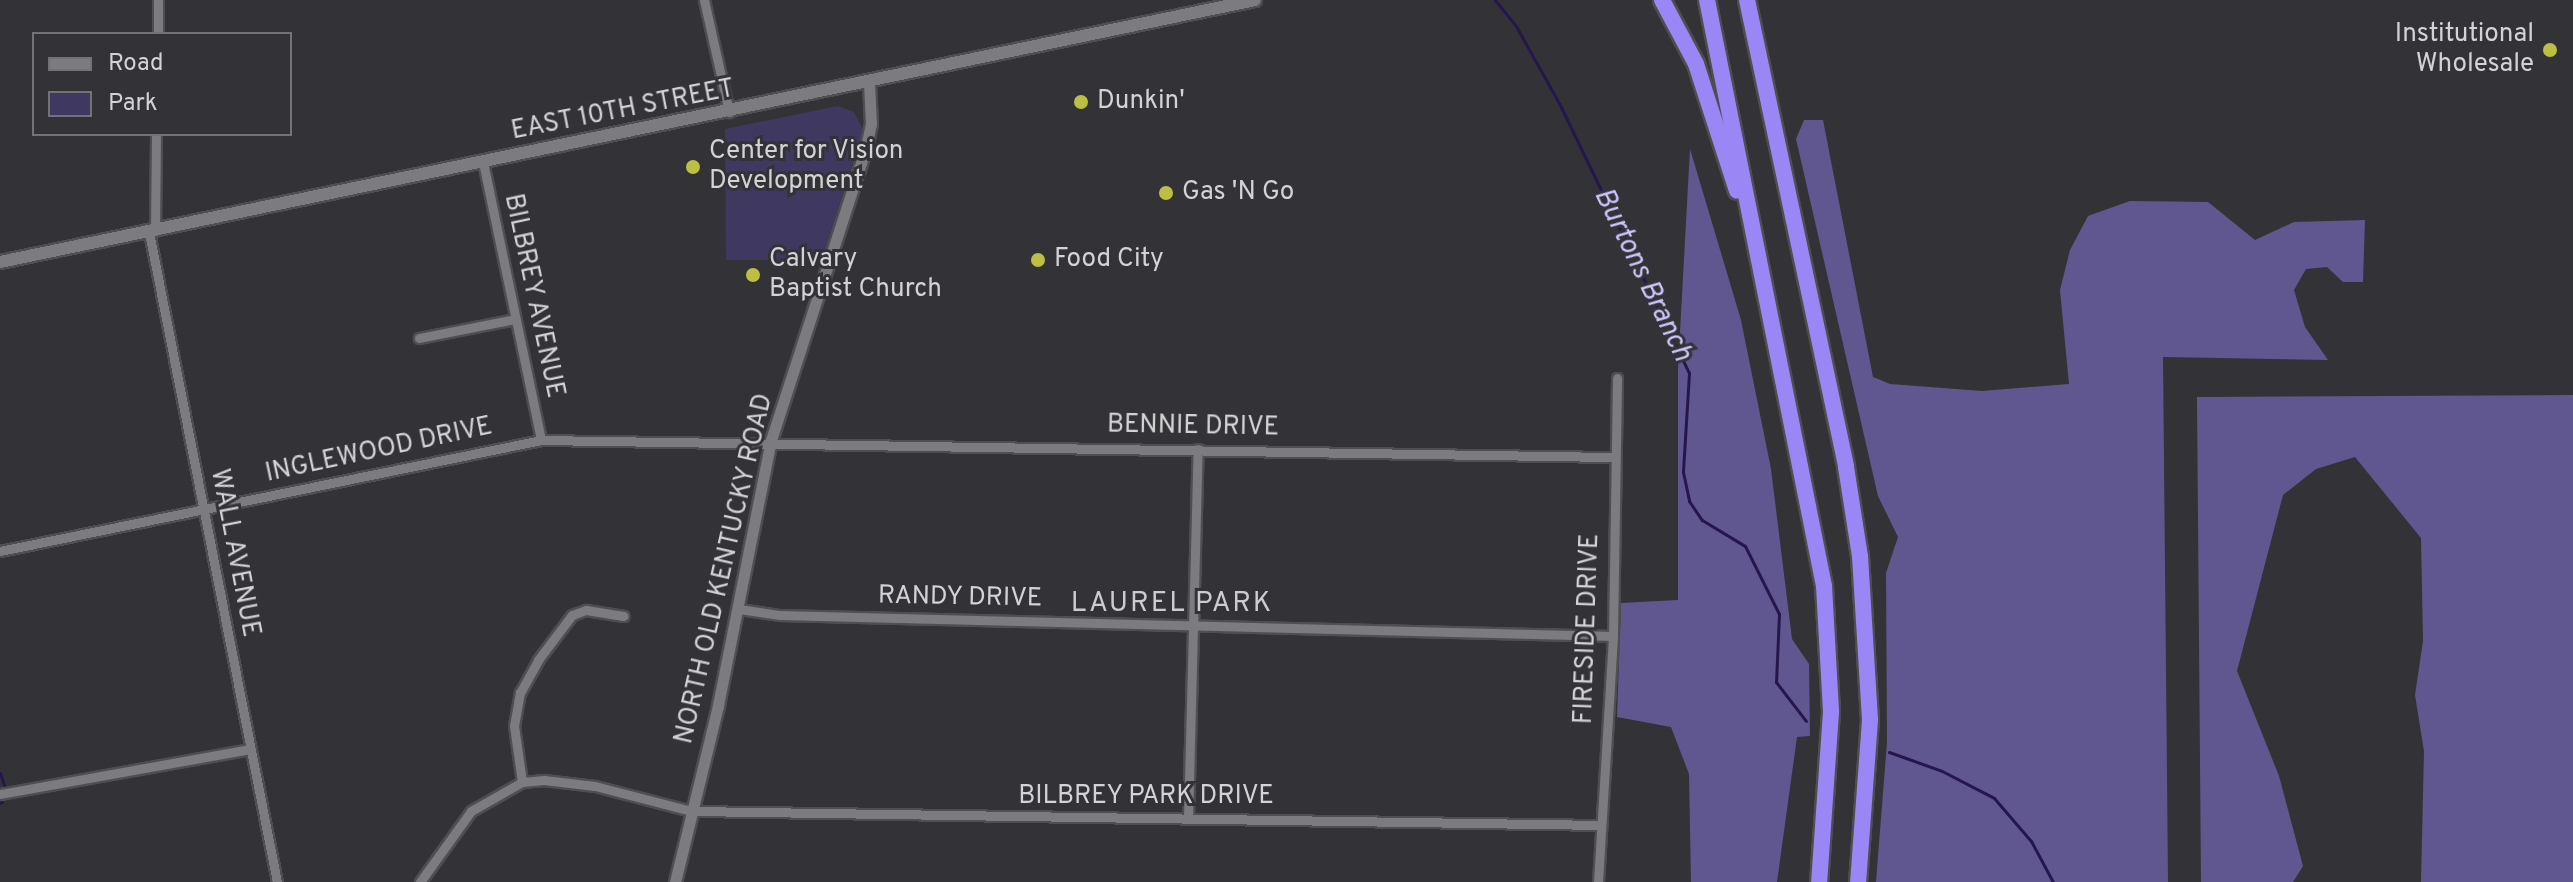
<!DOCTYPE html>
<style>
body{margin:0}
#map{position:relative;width:2573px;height:882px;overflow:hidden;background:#333337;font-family:Overpass,sans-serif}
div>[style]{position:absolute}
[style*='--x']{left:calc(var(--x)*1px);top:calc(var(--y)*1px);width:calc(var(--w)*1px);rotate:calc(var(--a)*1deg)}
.green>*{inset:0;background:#3f3961}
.forest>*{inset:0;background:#605791}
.stream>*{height:3px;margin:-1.5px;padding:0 1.5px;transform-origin:1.5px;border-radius:1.5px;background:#25174c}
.roads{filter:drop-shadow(2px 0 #4f4e51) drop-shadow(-2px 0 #4f4e51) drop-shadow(0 2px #4f4e51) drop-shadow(0 -2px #4f4e51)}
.minor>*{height:9px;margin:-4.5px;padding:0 4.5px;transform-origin:4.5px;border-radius:4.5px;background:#7b7b80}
.tertiary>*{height:11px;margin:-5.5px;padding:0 5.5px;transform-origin:5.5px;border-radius:5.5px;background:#7b7b80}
.secondary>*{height:12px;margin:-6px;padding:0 6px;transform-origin:6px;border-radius:6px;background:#7b7b80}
.motorway>*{height:16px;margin:-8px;padding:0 8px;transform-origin:8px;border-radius:8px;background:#9b86f5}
.dots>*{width:22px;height:22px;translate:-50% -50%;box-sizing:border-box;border:4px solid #333337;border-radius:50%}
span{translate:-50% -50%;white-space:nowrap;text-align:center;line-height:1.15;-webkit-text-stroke:6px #333337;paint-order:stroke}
.poi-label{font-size:26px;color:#d3d2d5}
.right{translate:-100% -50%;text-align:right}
.left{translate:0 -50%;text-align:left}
.street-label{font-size:26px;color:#d3d2d5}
.water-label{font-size:28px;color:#cec7fd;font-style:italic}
.neighbourhood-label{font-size:28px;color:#cbcbd0;letter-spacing:2px}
.legend{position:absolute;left:32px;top:32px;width:260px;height:104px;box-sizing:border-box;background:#333337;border:2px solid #737376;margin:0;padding:10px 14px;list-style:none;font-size:24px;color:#d3d2d5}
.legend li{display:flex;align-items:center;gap:16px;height:40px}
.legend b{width:40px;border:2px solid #737376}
</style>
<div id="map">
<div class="green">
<i style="clip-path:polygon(838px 106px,854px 112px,863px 130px,822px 260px,726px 260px,725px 129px)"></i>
</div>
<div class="forest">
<i style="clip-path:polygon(1804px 120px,1823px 120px,1873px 377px,1890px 384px,1982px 391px,2069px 384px,2060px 290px,2070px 250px,2088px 216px,2130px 201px,2208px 202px,2255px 240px,2294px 222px,2365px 220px,2363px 282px,2343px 282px,2327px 267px,2306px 269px,2294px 290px,2305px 327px,2328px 360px,2163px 357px,2168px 882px,1876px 882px,1887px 742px,1886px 573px,1898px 537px,1878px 496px,1796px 139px)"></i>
<i style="clip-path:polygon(1690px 149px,1741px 320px,1771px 469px,1792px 639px,1809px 664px,1810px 736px,1797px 737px,1777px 882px,1691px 882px,1689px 774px,1671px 727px,1617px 717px,1621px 603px,1678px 600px,1678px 369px)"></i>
<i style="clip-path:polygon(2573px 395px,2573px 882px,2421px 882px,2424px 751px,2415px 695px,2423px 641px,2421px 538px,2355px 457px,2316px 469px,2283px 495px,2237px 671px,2279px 776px,2303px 866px,2293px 882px,2201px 882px,2197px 397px)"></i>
</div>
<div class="stream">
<i style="--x:1495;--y:0;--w:33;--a:51"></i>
<i style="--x:1516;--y:26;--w:93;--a:60.9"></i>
<i style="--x:1561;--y:107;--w:295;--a:64.3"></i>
<i style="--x:1689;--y:373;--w:99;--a:93.5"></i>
<i style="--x:1683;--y:472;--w:30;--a:78"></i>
<i style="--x:1689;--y:501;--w:23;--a:56"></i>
<i style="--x:1702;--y:520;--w:50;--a:31.2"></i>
<i style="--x:1745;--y:546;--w:76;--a:63.4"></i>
<i style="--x:1779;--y:614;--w:68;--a:92.5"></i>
<i style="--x:1776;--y:682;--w:49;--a:52.4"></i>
<i style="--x:1889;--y:752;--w:56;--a:19.7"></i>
<i style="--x:1942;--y:771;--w:59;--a:27.4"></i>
<i style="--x:1994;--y:798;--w:57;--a:49.3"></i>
<i style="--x:2031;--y:841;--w:47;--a:61.8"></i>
<i style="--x:0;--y:773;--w:13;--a:72"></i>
<i style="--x:0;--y:803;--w:2;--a:-27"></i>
</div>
<div class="roads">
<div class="minor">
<i style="--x:704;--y:0;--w:115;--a:77.4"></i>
<i style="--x:158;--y:34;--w:34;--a:-90"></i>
<i style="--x:483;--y:162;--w:284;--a:78.2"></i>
<i style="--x:155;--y:231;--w:97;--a:-89.4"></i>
<i style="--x:149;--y:232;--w:662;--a:78.86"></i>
<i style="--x:419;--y:338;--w:98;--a:-11.2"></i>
<i style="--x:0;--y:551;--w:552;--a:-11.59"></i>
<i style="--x:541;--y:440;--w:1073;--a:0.91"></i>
<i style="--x:739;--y:609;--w:40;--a:8.5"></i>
<i style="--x:779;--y:615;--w:834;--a:1.44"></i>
<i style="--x:522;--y:782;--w:57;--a:-98.1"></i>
<i style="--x:514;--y:726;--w:34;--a:-80"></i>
<i style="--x:520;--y:693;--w:38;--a:-61"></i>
<i style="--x:538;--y:660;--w:56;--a:-52.9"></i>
<i style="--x:572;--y:615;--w:15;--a:-20"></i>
<i style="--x:586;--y:610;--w:38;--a:9"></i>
<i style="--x:0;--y:794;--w:254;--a:-10.2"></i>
<i style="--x:1188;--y:819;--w:370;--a:-88.5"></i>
<i style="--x:420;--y:882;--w:87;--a:-54.3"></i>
<i style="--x:471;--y:811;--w:59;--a:-29.6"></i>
<i style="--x:522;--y:782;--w:22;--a:-5"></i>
<i style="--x:544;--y:780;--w:51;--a:6.7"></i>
<i style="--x:595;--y:786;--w:100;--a:14.5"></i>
<i style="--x:692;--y:811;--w:908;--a:0.88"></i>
<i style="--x:1598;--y:882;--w:246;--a:-86.5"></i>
<i style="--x:1613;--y:636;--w:258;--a:-89.1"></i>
</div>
<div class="tertiary">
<i style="--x:675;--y:882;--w:182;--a:-76.3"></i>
<i style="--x:718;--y:705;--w:270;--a:-78.7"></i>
<i style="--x:771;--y:440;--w:308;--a:-72"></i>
<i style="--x:866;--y:147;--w:24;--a:-78"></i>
<i style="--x:871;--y:124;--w:41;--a:-92.8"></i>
</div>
<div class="secondary">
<i style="--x:0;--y:262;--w:1282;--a:-11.79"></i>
</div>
<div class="motorway">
<i style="--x:1662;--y:0;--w:72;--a:62"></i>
<i style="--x:1696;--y:64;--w:133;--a:72.1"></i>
<i style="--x:1707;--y:0;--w:598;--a:78.71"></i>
<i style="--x:1824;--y:586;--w:126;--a:86.8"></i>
<i style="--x:1831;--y:712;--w:170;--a:94"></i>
<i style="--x:1747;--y:0;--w:477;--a:78"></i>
<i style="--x:1846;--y:467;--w:90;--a:81.1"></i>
<i style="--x:1860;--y:556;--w:164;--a:86.5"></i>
<i style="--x:1870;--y:720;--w:162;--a:94.2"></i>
</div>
</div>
<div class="dots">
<i style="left:2550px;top:50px;background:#bdbf43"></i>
<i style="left:1081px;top:102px;background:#bdbf43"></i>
<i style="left:693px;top:167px;background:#bdbf43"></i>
<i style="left:1166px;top:193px;background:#bdbf43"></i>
<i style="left:1038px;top:260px;background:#bdbf43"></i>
<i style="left:753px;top:275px;background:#bdbf43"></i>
</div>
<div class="poi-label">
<span class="right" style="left:2534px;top:50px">Institutional<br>Wholesale</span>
<span class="left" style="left:1097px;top:102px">Dunkin'</span>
<span class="left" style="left:709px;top:167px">Center for Vision<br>Development</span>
<span class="left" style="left:1182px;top:193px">Gas 'N Go</span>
<span class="left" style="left:769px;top:275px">Calvary<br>Baptist Church</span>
<span class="left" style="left:1054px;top:260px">Food City</span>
</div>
<div class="street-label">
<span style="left:623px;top:111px;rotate:-11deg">EAST 10TH STREET</span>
<span style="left:533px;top:296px;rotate:78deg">BILBREY AVENUE</span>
<span style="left:1193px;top:427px;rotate:1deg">BENNIE DRIVE</span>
<span style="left:379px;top:451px;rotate:-12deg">INGLEWOOD DRIVE</span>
<span style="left:234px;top:553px;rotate:79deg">WALL AVENUE</span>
<span style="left:725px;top:569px;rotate:-77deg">NORTH OLD KENTUCKY ROAD</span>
<span style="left:960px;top:598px;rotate:1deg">RANDY DRIVE</span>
<span style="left:1588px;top:629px;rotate:-88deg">FIRESIDE DRIVE</span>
<span style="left:1146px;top:797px">BILBREY PARK DRIVE</span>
</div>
<div class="water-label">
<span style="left:1642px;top:275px;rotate:64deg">Burtons Branch</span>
</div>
<div class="neighbourhood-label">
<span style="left:1172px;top:604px">LAUREL PARK</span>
</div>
<ul class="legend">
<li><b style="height:10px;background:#7b7b80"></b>Road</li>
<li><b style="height:22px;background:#3f3961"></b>Park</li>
</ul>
</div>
